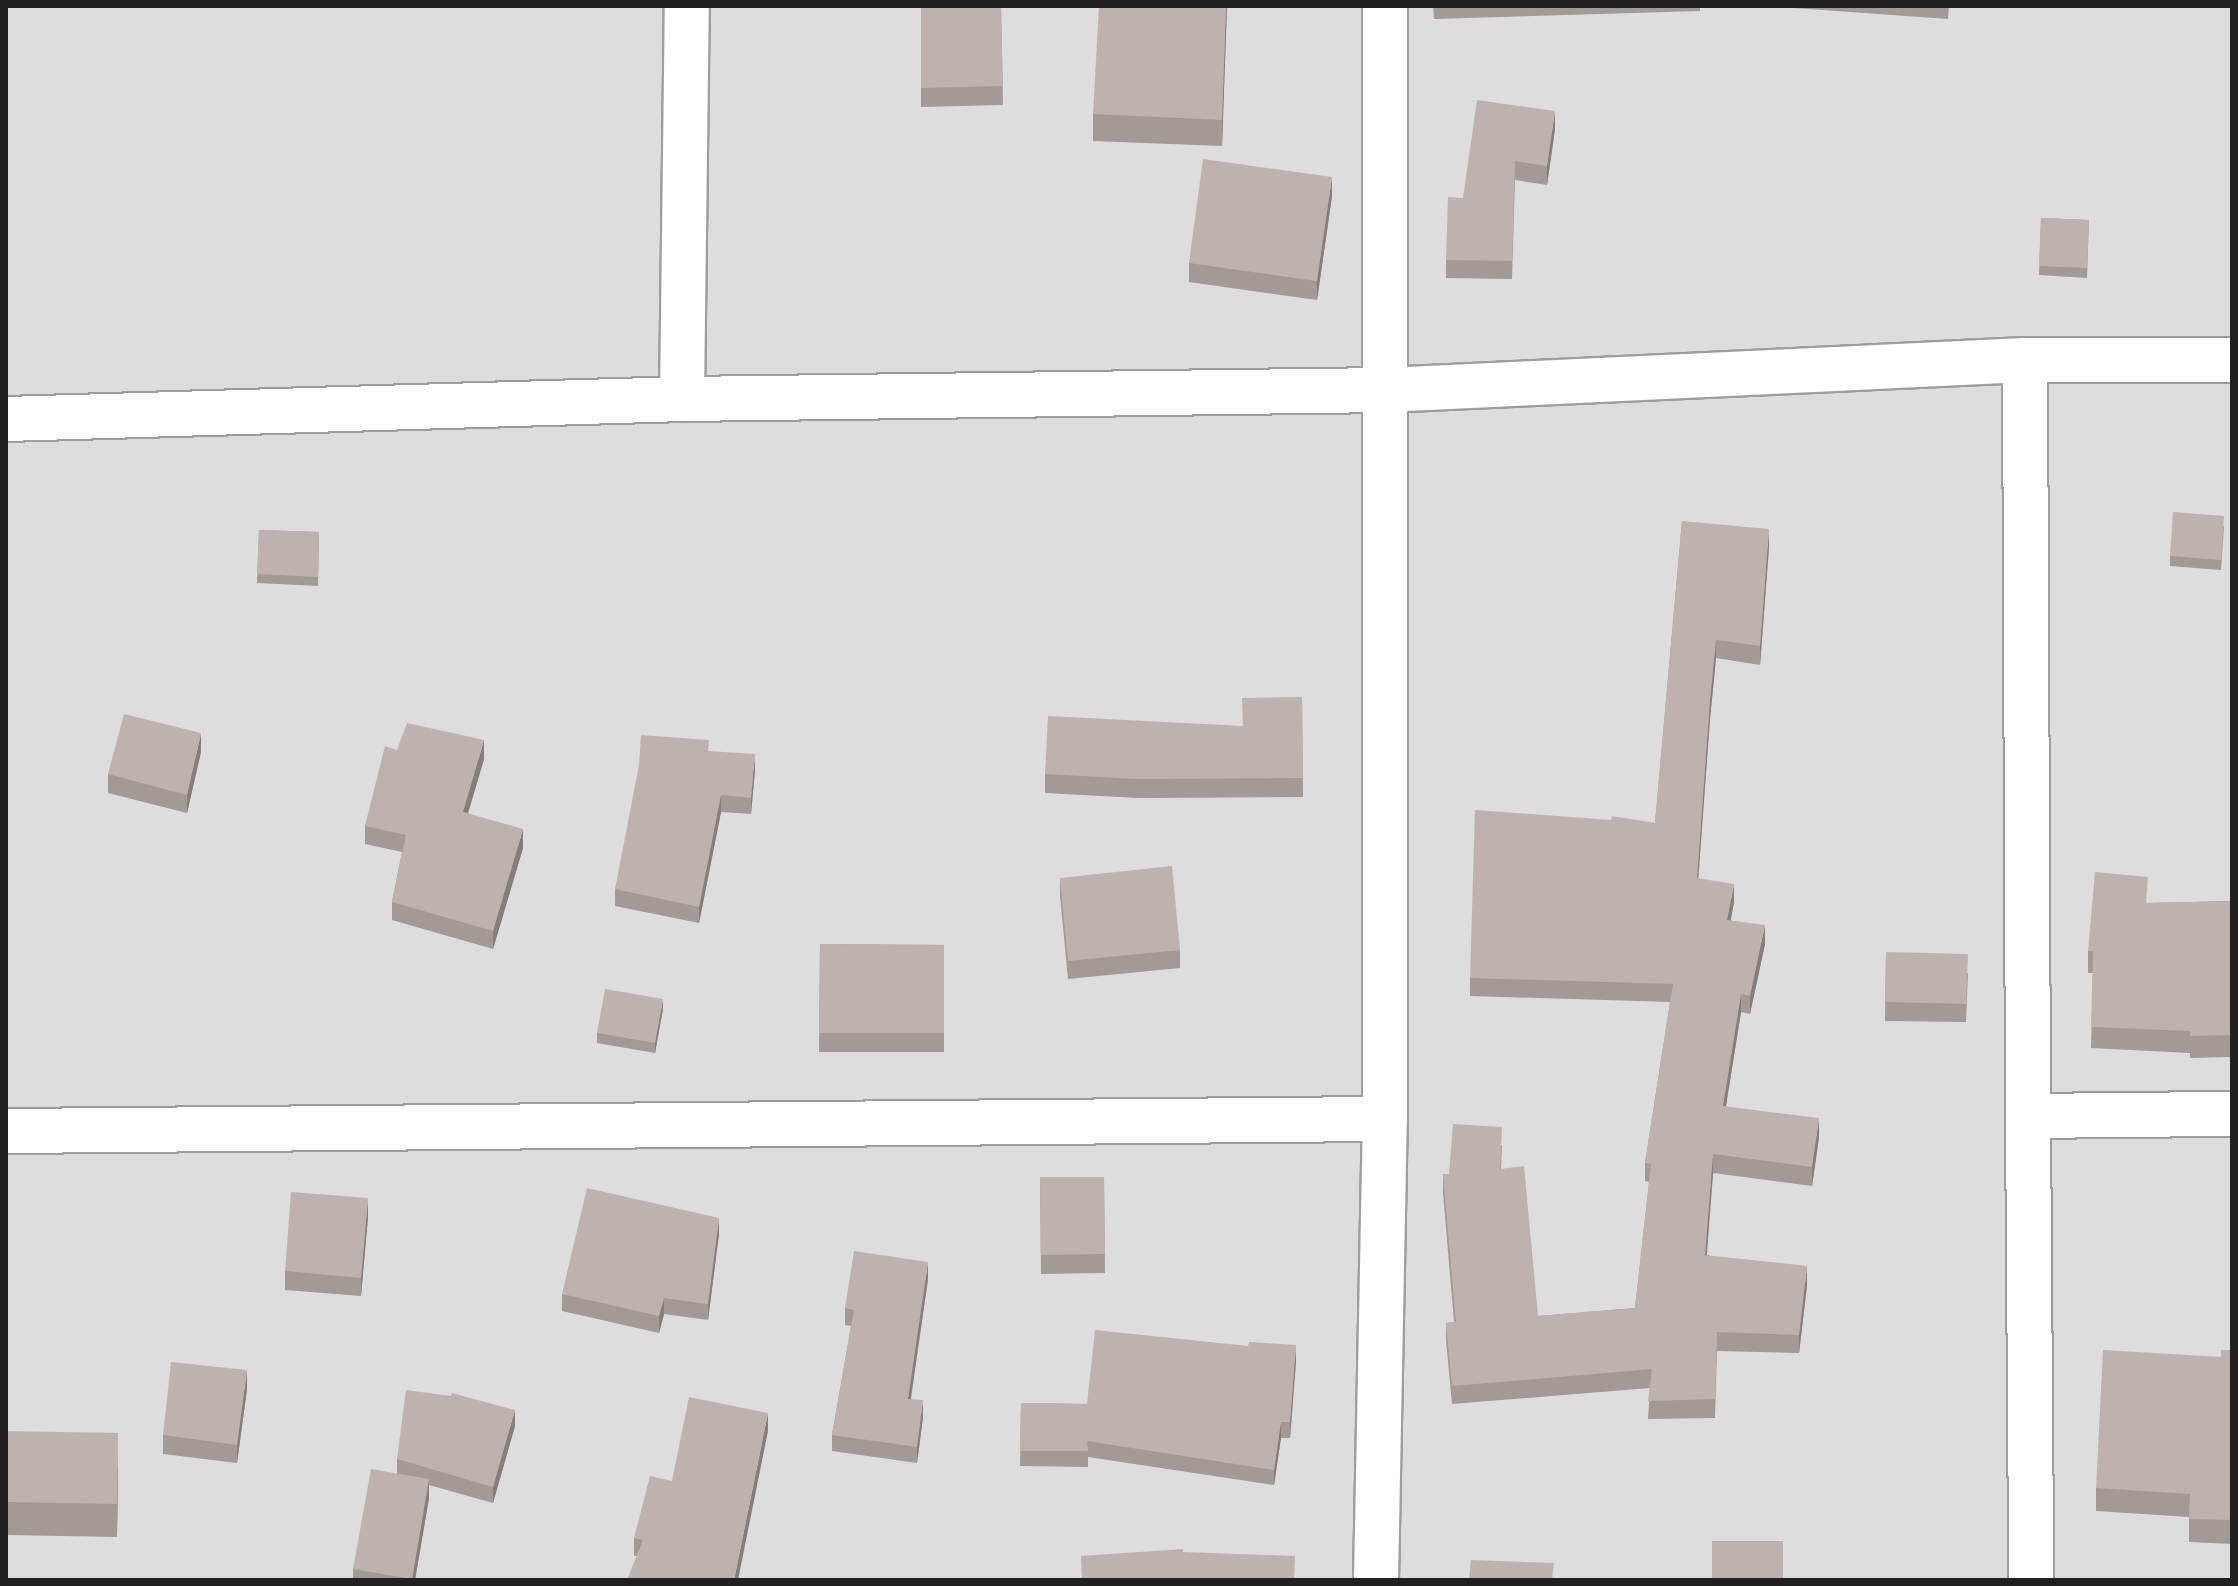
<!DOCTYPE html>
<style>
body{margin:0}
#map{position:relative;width:2238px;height:1586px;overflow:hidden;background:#f0eae6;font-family:"PT Sans Narrow",sans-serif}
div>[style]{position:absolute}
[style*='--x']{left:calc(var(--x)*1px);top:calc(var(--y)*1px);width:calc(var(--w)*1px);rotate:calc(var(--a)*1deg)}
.residential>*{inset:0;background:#dedddd}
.roads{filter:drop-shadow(2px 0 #9d9d9d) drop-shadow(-2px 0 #9d9d9d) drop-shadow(0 2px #9d9d9d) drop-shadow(0 -2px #9d9d9d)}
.minor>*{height:44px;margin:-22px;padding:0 22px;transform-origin:22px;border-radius:22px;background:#fff}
.wall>*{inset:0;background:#a39997}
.shaded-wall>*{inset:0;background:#847d7b}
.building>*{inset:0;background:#bdb2b0}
span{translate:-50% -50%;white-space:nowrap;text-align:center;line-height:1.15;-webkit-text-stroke:7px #fff;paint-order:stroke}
.frame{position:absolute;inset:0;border:8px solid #202020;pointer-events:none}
</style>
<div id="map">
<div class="residential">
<i style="clip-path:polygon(6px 6px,2232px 6px,2232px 1580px,6px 1580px)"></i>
</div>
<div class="roads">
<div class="minor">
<i style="--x:2025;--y:360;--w:756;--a:89.77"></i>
<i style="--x:2028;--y:1116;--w:204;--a:-0.6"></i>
<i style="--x:682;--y:399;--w:393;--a:-89.3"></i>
<i style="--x:6;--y:419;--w:676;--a:-1.69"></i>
<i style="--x:682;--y:399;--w:703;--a:-0.73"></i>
<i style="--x:1385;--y:390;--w:641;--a:-2.68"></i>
<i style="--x:2025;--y:360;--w:207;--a:0"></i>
<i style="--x:2028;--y:1116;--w:464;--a:89.6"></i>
<i style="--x:6;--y:1131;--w:1379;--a:-0.5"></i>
<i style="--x:1376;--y:1580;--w:461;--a:-88.9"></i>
<i style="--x:1385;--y:1119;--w:1113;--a:-90"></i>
</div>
</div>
<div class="wall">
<i style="clip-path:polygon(921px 6px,1001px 6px,1003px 105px,921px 107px)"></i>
<i style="clip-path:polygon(1227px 6px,1222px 146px,1093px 141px,1093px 114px)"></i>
<i style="clip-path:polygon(1433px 6px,1700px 6px,1700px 11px,1434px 19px)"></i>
<i style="clip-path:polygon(1794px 6px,1949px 6px,1948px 19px,1794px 8px)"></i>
<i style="clip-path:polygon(1555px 129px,1547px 185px,1515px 180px,1512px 279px,1446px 278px,1446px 260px,1463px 198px)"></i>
<i style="clip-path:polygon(1332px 196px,1317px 300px,1189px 282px,1189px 263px)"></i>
<i style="clip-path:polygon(2041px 218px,2089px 220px,2087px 278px,2039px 275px)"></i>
<i style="clip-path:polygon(1682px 521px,1769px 547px,1760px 665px,1716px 658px,1710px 719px,1698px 878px,1734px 902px,1731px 920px,1765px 944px,1750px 1014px,1741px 1012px,1726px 1106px,1819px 1137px,1812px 1186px,1713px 1173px,1707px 1255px,1807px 1285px,1799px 1353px,1717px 1351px,1715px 1418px,1648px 1419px,1650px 1388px,1452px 1404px,1446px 1341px,1446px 1323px,1454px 1322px,1443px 1193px,1443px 1174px,1449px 1174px,1502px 1145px,1501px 1169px,1538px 1316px,1635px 1308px,1649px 1182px,1645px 1181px,1645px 1163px,1670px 1002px,1470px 996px,1470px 978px,1655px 823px)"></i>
<i style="clip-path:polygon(2224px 526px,2221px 570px,2170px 566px,2170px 556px)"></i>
<i style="clip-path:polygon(259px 530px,319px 532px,318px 586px,257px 583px)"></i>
<i style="clip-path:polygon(1302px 697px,1303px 797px,1138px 798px,1045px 793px,1045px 774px,1243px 726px)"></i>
<i style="clip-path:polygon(397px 750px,484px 759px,468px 813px,523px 848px,493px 949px,392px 920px,392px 902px,402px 852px,365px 844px,365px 826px)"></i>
<i style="clip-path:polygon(709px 751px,755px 770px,751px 814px,721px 812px,699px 923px,615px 906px,615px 889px)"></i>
<i style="clip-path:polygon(201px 752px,187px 813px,108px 793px,108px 774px)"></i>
<i style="clip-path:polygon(1060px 878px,1180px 950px,1180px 968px,1068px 979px,1060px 896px)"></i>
<i style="clip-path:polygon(2232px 901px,2232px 1057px,2190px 1058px,2190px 1053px,2091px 1048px,2093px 973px,2088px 973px,2088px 951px,2148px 903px)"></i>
<i style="clip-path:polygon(820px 944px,944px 945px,944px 1052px,819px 1052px)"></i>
<i style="clip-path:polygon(1886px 952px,1968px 973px,1966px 1022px,1885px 1021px)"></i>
<i style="clip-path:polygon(663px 1009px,655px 1053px,597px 1043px,597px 1033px)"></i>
<i style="clip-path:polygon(1040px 1177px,1104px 1177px,1105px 1273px,1041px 1274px)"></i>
<i style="clip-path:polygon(368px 1217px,361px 1296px,285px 1290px,285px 1271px)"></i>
<i style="clip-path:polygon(719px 1234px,708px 1320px,664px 1314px,659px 1333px,562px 1311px,562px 1294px)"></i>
<i style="clip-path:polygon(928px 1279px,911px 1399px,923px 1417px,917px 1463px,832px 1451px,832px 1435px,851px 1326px,845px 1325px,845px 1308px)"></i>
<i style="clip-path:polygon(2232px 1350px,2232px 1544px,2189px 1542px,2189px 1517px,2096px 1511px,2096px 1488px,2221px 1357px)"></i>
<i style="clip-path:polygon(1296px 1361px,1290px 1438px,1281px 1438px,1274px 1485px,1088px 1457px,1088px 1467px,1020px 1466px,1021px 1403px,1087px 1404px)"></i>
<i style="clip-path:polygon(247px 1389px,237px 1463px,163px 1454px,163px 1435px)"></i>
<i style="clip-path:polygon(515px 1426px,493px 1503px,429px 1485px,429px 1498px,415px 1580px,353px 1580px,353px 1569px,397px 1474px,397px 1459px)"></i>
<i style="clip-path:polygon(6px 1431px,118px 1466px,117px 1537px,6px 1535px)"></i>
<i style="clip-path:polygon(768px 1431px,637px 1556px,634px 1556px,634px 1538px,672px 1481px)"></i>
</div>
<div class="shaded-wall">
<i style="clip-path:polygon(1226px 6px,1227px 6px,1222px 146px,1222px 120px)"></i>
<i style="clip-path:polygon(1555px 111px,1555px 129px,1547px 185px,1547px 166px)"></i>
<i style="clip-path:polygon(1332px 177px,1332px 196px,1317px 300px,1317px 281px)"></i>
<i style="clip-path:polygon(1769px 529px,1769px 547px,1760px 665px,1760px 646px)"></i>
<i style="clip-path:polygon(1716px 640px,1716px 658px,1710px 719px,1697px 896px,1697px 878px,1710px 700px)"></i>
<i style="clip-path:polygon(201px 733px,201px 752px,187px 813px,187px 795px)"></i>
<i style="clip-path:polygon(484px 740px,484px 759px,463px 830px,463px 812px)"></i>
<i style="clip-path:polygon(755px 754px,755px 770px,751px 814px,751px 798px)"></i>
<i style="clip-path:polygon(721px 795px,721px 812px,699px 923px,699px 907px)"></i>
<i style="clip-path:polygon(523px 829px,523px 848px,493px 949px,493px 931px)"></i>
<i style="clip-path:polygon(1734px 884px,1734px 902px,1727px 938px,1727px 920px)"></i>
<i style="clip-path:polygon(1765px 925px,1765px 944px,1750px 1014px,1750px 996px)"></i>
<i style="clip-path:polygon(1741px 994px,1741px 1012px,1723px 1124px,1723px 1106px)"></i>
<i style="clip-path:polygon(663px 999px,663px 1009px,655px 1053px,655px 1043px)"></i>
<i style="clip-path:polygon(1819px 1118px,1819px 1137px,1812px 1186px,1812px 1167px)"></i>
<i style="clip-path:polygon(1713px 1154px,1713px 1173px,1705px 1273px,1705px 1255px)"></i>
<i style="clip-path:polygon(368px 1198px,368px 1217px,361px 1296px,361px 1278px)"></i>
<i style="clip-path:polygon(719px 1218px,719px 1234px,708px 1320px,708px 1304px)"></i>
<i style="clip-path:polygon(928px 1262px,928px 1279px,908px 1416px,908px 1399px)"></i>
<i style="clip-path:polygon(1807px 1266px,1807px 1285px,1799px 1353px,1799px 1335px)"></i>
<i style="clip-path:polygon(664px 1298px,664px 1314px,659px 1333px,659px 1316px)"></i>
<i style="clip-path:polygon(1296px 1345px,1296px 1361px,1290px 1438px,1290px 1422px)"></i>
<i style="clip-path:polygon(247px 1370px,247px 1389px,237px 1463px,237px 1445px)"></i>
<i style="clip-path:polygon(923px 1400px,923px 1417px,917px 1463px,917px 1447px)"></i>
<i style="clip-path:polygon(515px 1410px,515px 1426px,493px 1503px,493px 1487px)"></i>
<i style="clip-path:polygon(768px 1413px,768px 1431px,738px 1580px,734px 1580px)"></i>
<i style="clip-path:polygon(1281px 1422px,1281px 1438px,1274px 1485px,1274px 1470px)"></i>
<i style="clip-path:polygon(118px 1433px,118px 1466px,117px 1537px,117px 1504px)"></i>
<i style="clip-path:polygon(429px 1479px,429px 1498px,415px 1580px,412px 1580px)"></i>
</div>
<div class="building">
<i style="clip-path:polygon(921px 6px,1001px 6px,1003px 86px,921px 88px)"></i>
<i style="clip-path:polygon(1099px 6px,1226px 6px,1222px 120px,1093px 114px)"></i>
<i style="clip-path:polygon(1477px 100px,1555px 111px,1547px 166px,1515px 161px,1512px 261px,1446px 260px,1448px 197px,1463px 198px)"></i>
<i style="clip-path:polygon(1203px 159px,1332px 177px,1317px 281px,1189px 263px)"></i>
<i style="clip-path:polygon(2041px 218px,2089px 220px,2087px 268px,2039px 266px)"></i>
<i style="clip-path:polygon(2173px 512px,2224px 516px,2221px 560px,2170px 556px)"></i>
<i style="clip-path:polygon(1682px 521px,1769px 529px,1760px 646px,1716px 640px,1710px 700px,1697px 878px,1734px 884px,1727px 920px,1765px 925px,1750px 996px,1741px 994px,1723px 1106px,1819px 1118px,1812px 1167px,1713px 1154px,1705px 1255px,1807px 1266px,1799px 1335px,1717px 1332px,1715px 1399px,1648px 1401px,1652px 1369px,1452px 1386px,1446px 1323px,1456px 1322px,1443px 1174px,1449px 1174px,1453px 1124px,1502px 1127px,1500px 1169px,1524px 1166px,1538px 1316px,1635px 1308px,1651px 1164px,1645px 1163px,1673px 984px,1470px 978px,1475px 810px,1611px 820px,1612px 816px,1655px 823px)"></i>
<i style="clip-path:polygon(259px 530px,319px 532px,318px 577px,257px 574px)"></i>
<i style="clip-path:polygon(1302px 697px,1303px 778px,1138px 779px,1045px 774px,1048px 716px,1243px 726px,1242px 698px)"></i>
<i style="clip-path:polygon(124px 714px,201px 733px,187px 795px,108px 774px)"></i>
<i style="clip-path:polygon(407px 723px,484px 740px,463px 812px,523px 829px,493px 931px,392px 902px,406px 835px,365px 826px,385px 746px,397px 750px)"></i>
<i style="clip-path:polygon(641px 735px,709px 740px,708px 751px,755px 754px,751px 798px,721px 795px,699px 907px,615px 889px,639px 765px)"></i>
<i style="clip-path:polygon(1172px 866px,1180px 950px,1068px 961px,1060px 878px)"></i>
<i style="clip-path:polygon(2095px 872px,2148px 877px,2146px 903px,2232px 901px,2232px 1035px,2190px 1036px,2190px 1031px,2091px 1027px,2093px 951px,2088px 951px)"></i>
<i style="clip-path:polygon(820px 944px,944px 945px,944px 1033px,819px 1033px)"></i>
<i style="clip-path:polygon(1886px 952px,1968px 954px,1966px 1004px,1885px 1002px)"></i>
<i style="clip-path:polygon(605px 989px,663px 999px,655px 1043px,597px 1033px)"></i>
<i style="clip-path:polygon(1040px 1177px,1104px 1177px,1105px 1254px,1041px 1255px)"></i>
<i style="clip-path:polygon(587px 1188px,719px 1218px,708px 1304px,664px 1298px,659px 1316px,562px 1294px)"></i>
<i style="clip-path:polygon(291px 1192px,368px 1198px,361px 1278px,285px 1271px)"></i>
<i style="clip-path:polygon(854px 1251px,928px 1262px,908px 1399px,923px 1400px,917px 1447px,832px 1435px,854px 1310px,845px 1308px)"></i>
<i style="clip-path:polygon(1095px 1330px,1248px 1346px,1249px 1342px,1296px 1345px,1290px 1422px,1281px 1422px,1274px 1470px,1087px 1441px,1088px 1451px,1020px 1451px,1021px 1403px,1087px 1404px)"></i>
<i style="clip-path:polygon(2103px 1350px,2221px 1357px,2221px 1350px,2232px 1350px,2232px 1520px,2189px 1519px,2190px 1494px,2096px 1488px)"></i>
<i style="clip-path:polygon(171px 1362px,247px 1370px,237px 1445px,163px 1435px)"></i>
<i style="clip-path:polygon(406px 1390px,451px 1396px,452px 1393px,515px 1410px,493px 1487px,397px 1459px)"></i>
<i style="clip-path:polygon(689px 1397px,768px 1413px,734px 1580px,627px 1580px,643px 1540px,634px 1538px,650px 1476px,672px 1481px)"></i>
<i style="clip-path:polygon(6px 1431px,118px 1433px,117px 1504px,6px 1502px)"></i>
<i style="clip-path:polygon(371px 1469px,429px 1479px,412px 1579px,353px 1569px)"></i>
<i style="clip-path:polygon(1712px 1541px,1783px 1541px,1783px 1580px,1712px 1580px)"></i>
<i style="clip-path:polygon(1183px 1549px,1183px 1552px,1295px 1556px,1294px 1580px,1082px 1580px,1081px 1556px)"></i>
<i style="clip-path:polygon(1471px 1560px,1554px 1563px,1552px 1580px,1469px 1580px)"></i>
</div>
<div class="frame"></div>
</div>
